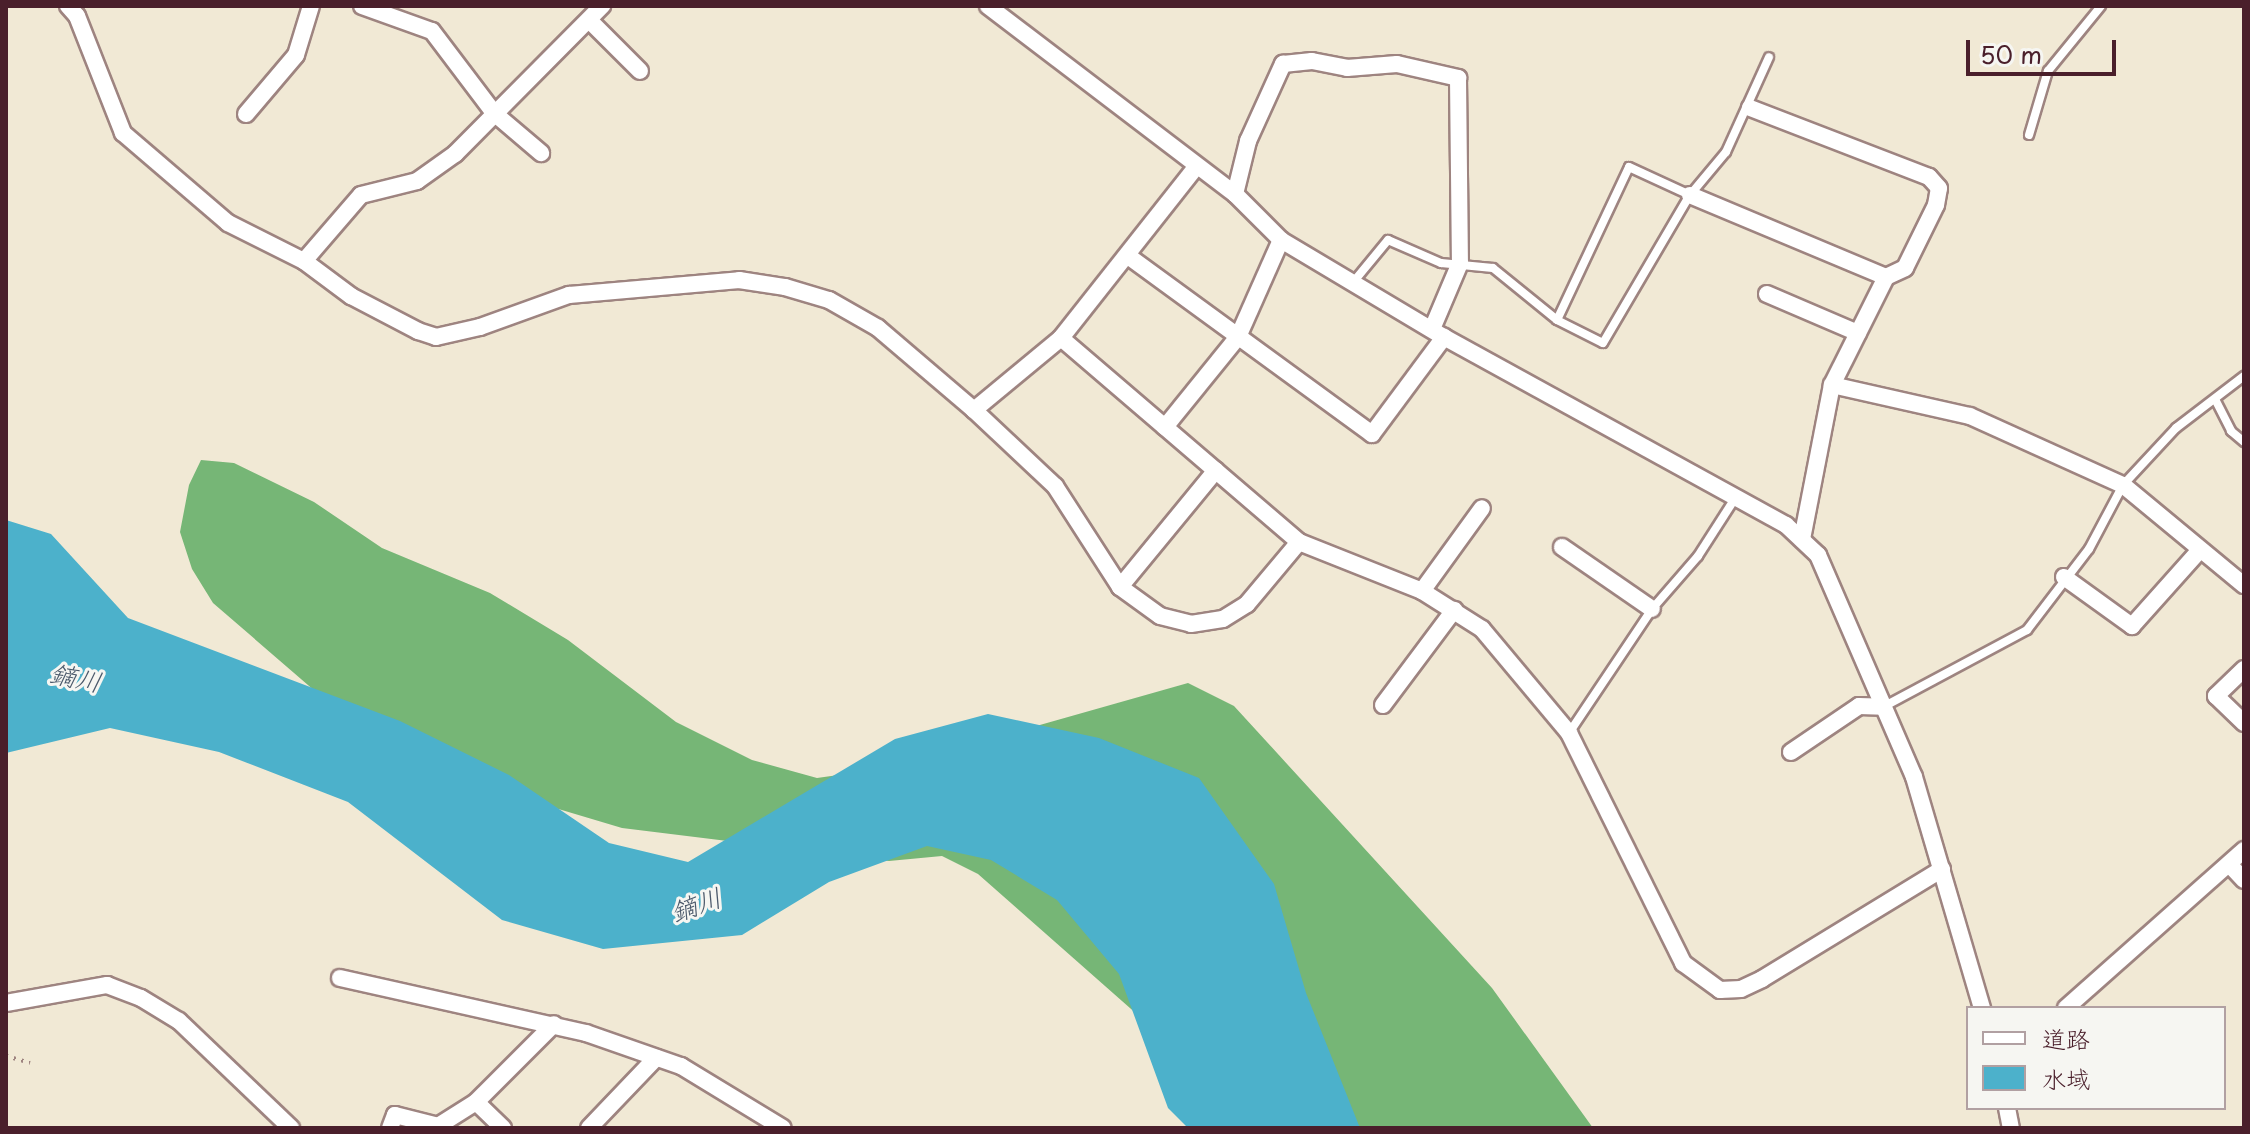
<!DOCTYPE html>
<meta charset="utf-8">
<style>
body{margin:0}
#map{position:relative;width:2250px;height:1134px;overflow:hidden;background:#f1e9d5;font-family:"Playpen Sans","Klee One",sans-serif}
div>[style]{position:absolute}
[style*='--x']{left:calc(var(--x)*1px);top:calc(var(--y)*1px);width:calc(var(--w)*1px);rotate:calc(var(--a)*1deg)}
.forest>*{inset:0;background:#76b676}
.water>*{inset:0;background:#4cb1cb}
.path>*{height:4px;margin-top:-2px;transform-origin:0;background:repeating-linear-gradient(90deg,#9e8480 0 2px,transparent 0 8px)}
.roads{filter:drop-shadow(2px 0 #9e8480) drop-shadow(-2px 0 #9e8480) drop-shadow(0 2px #9e8480) drop-shadow(0 -2px #9e8480)}
.lane>*{height:8px;margin:-4px;padding:0 4px;transform-origin:4px;border-radius:4px;background:#fff}
.street>*{height:16px;margin:-8px;padding:0 8px;transform-origin:8px;border-radius:8px;background:#fff}
span{translate:-50% -50%;white-space:nowrap;text-align:center;line-height:1.15;-webkit-text-stroke:6px #f6f6f2;paint-order:stroke}
.water-label{font-size:26px;color:#4b596b;font-style:italic}
.frame{position:absolute;inset:0;border:8px solid #4a1f2b;pointer-events:none}
.legend{position:absolute;left:1966px;top:1006px;width:260px;height:104px;box-sizing:border-box;background:#f6f6f2;border:2px solid #b1a0a2;margin:0;padding:10px 14px;list-style:none;font-size:24px;color:#4a1f2b}
.legend li{display:flex;align-items:center;gap:16px;height:40px}
.legend b{width:40px;border:2px solid #b1a0a2}
.scale{position:absolute;left:1966px;top:40px;width:150px;height:36px;box-sizing:border-box;border:4px solid #4a1f2b;border-top:0;padding-left:10px;font-size:24px;line-height:28px;white-space:nowrap;color:#4a1f2b;-webkit-text-stroke:6px #f6f6f2;paint-order:stroke}
</style>
<div id="map">
<div class="forest">
<i style="clip-path:polygon(201px 460px,234px 463px,314px 502px,382px 548px,490px 593px,568px 640px,676px 722px,752px 760px,817px 778px,888px 768px,1188px 683px,1234px 706px,1492px 988px,1593px 1128px,1266px 1128px,978px 874px,942px 856px,889px 861px,622px 828px,535px 802px,352px 723px,213px 603px,192px 569px,180px 532px,189px 485px)"></i>
</div>
<div class="water">
<i style="clip-path:polygon(6px 520px,51px 534px,128px 618px,400px 721px,509px 775px,609px 843px,688px 862px,895px 739px,988px 714px,1099px 738px,1199px 778px,1274px 884px,1306px 993px,1360px 1128px,1188px 1128px,1168px 1108px,1119px 974px,1057px 900px,991px 860px,927px 846px,829px 882px,742px 935px,603px 949px,502px 920px,348px 802px,219px 752px,110px 728px,6px 753px)"></i>
</div>
<div class="path">
<i style="--x:6;--y:1056;--w:25;--a:16"></i>
</div>
<div class="roads">
<div class="lane">
<i style="--x:2029;--y:135;--w:67;--a:-73.5"></i>
<i style="--x:2048;--y:71;--w:84;--a:-50.8"></i>
<i style="--x:1355;--y:280;--w:52;--a:-50.5"></i>
<i style="--x:1388;--y:240;--w:58;--a:23.5"></i>
<i style="--x:1441;--y:263;--w:52;--a:5.5"></i>
<i style="--x:1493;--y:268;--w:82;--a:39.1"></i>
<i style="--x:1557;--y:320;--w:51;--a:26.6"></i>
<i style="--x:1603;--y:343;--w:172;--a:-59.6"></i>
<i style="--x:1690;--y:195;--w:56;--a:-50.1"></i>
<i style="--x:1726;--y:152;--w:104;--a:-65.6"></i>
<i style="--x:1557;--y:320;--w:169;--a:-64.8"></i>
<i style="--x:1629;--y:167;--w:67;--a:24.7"></i>
<i style="--x:2216;--y:401;--w:34;--a:63"></i>
<i style="--x:2231;--y:431;--w:17;--a:40"></i>
<i style="--x:1883;--y:707;--w:163;--a:-28.1"></i>
<i style="--x:2027;--y:630;--w:102;--a:-52.6"></i>
<i style="--x:2089;--y:549;--w:72;--a:-62"></i>
<i style="--x:2123;--y:485;--w:78;--a:-47.1"></i>
<i style="--x:2176;--y:428;--w:86;--a:-37.4"></i>
<i style="--x:1569;--y:733;--w:149;--a:-56.2"></i>
<i style="--x:1652;--y:609;--w:70;--a:-49"></i>
<i style="--x:1698;--y:556;--w:67;--a:-57.3"></i>
</div>
<div class="street">
<i style="--x:68;--y:6;--w:13;--a:48"></i>
<i style="--x:77;--y:16;--w:126;--a:68.5"></i>
<i style="--x:123;--y:133;--w:138;--a:40.6"></i>
<i style="--x:228;--y:223;--w:85;--a:26.6"></i>
<i style="--x:304;--y:261;--w:59;--a:36.7"></i>
<i style="--x:351;--y:296;--w:76;--a:27.6"></i>
<i style="--x:418;--y:331;--w:19;--a:18"></i>
<i style="--x:436;--y:337;--w:45;--a:-12.8"></i>
<i style="--x:480;--y:327;--w:95;--a:-19.8"></i>
<i style="--x:569;--y:295;--w:171;--a:-5"></i>
<i style="--x:739;--y:280;--w:47;--a:8.7"></i>
<i style="--x:785;--y:287;--w:46;--a:16.5"></i>
<i style="--x:829;--y:300;--w:56;--a:29.7"></i>
<i style="--x:878;--y:328;--w:126;--a:40.5"></i>
<i style="--x:974;--y:410;--w:111;--a:43.2"></i>
<i style="--x:1055;--y:486;--w:120;--a:57.2"></i>
<i style="--x:1120;--y:587;--w:49;--a:35.9"></i>
<i style="--x:1160;--y:616;--w:32;--a:14"></i>
<i style="--x:1191;--y:624;--w:32;--a:-9"></i>
<i style="--x:1223;--y:619;--w:28;--a:-32"></i>
<i style="--x:1247;--y:604;--w:81;--a:-50"></i>
<i style="--x:1299;--y:542;--w:132;--a:21.7"></i>
<i style="--x:1422;--y:591;--w:71;--a:32.3"></i>
<i style="--x:1482;--y:629;--w:136;--a:50.1"></i>
<i style="--x:1569;--y:733;--w:257;--a:63.6"></i>
<i style="--x:1683;--y:963;--w:46;--a:36.1"></i>
<i style="--x:1720;--y:990;--w:21;--a:-3"></i>
<i style="--x:1741;--y:989;--w:23;--a:-25"></i>
<i style="--x:1762;--y:979;--w:211;--a:-31.4"></i>
<i style="--x:362;--y:6;--w:74;--a:19.7"></i>
<i style="--x:432;--y:31;--w:103;--a:52.9"></i>
<i style="--x:494;--y:113;--w:62;--a:40.4"></i>
<i style="--x:988;--y:6;--w:310;--a:37.3"></i>
<i style="--x:1235;--y:194;--w:65;--a:45"></i>
<i style="--x:1281;--y:240;--w:190;--a:30.8"></i>
<i style="--x:1444;--y:337;--w:390;--a:28.8"></i>
<i style="--x:1786;--y:525;--w:44;--a:43.2"></i>
<i style="--x:1818;--y:555;--w:242;--a:66.6"></i>
<i style="--x:1914;--y:777;--w:241;--a:73.6"></i>
<i style="--x:589;--y:20;--w:72;--a:45"></i>
<i style="--x:246;--y:114;--w:77;--a:-49.7"></i>
<i style="--x:296;--y:55;--w:51;--a:-73"></i>
<i style="--x:1235;--y:194;--w:55;--a:-76.2"></i>
<i style="--x:1248;--y:141;--w:85;--a:-65.6"></i>
<i style="--x:1283;--y:64;--w:29;--a:-6"></i>
<i style="--x:1312;--y:61;--w:36;--a:11"></i>
<i style="--x:1347;--y:68;--w:50;--a:-4.6"></i>
<i style="--x:1397;--y:64;--w:63;--a:12.9"></i>
<i style="--x:1458;--y:78;--w:185;--a:89.4"></i>
<i style="--x:1460;--y:263;--w:72;--a:113"></i>
<i style="--x:1690;--y:195;--w:212;--a:22.7"></i>
<i style="--x:1886;--y:277;--w:21;--a:-25"></i>
<i style="--x:1905;--y:268;--w:70;--a:-63.8"></i>
<i style="--x:1936;--y:205;--w:17;--a:-80"></i>
<i style="--x:1939;--y:188;--w:15;--a:-132"></i>
<i style="--x:1929;--y:177;--w:192;--a:-158.9"></i>
<i style="--x:1128;--y:256;--w:302;--a:36.1"></i>
<i style="--x:1372;--y:434;--w:121;--a:-53.4"></i>
<i style="--x:304;--y:261;--w:87;--a:-49.2"></i>
<i style="--x:361;--y:195;--w:58;--a:-14"></i>
<i style="--x:417;--y:181;--w:47;--a:-35.4"></i>
<i style="--x:455;--y:154;--w:209;--a:-45.2"></i>
<i style="--x:1767;--y:294;--w:99;--a:23.2"></i>
<i style="--x:1061;--y:338;--w:313;--a:40.6"></i>
<i style="--x:1832;--y:385;--w:141;--a:12.7"></i>
<i style="--x:1970;--y:416;--w:168;--a:24.3"></i>
<i style="--x:2123;--y:485;--w:157;--a:39.6"></i>
<i style="--x:974;--y:410;--w:113;--a:-39.6"></i>
<i style="--x:1061;--y:338;--w:218;--a:-51.7"></i>
<i style="--x:1165;--y:427;--w:116;--a:-51"></i>
<i style="--x:1238;--y:337;--w:106;--a:-66.1"></i>
<i style="--x:1802;--y:539;--w:157;--a:-79"></i>
<i style="--x:1832;--y:385;--w:121;--a:-63.4"></i>
<i style="--x:1562;--y:547;--w:109;--a:34.6"></i>
<i style="--x:2064;--y:577;--w:84;--a:35.8"></i>
<i style="--x:2132;--y:626;--w:101;--a:-48.2"></i>
<i style="--x:1120;--y:587;--w:151;--a:-50.6"></i>
<i style="--x:1422;--y:591;--w:102;--a:-54.1"></i>
<i style="--x:2244;--y:669;--w:39;--a:136"></i>
<i style="--x:2216;--y:696;--w:39;--a:44"></i>
<i style="--x:1383;--y:705;--w:119;--a:-53.2"></i>
<i style="--x:1791;--y:752;--w:82;--a:-34.1"></i>
<i style="--x:1859;--y:706;--w:24;--a:2"></i>
<i style="--x:2229;--y:864;--w:22;--a:47"></i>
<i style="--x:340;--y:978;--w:252;--a:12.6"></i>
<i style="--x:586;--y:1033;--w:101;--a:19.2"></i>
<i style="--x:681;--y:1066;--w:119;--a:31.3"></i>
<i style="--x:6;--y:1003;--w:103;--a:-10.1"></i>
<i style="--x:107;--y:985;--w:36;--a:21"></i>
<i style="--x:141;--y:998;--w:44;--a:31.2"></i>
<i style="--x:179;--y:1021;--w:155;--a:43.7"></i>
<i style="--x:2066;--y:1008;--w:238;--a:-41.6"></i>
<i style="--x:2007;--y:1108;--w:20;--a:79"></i>
<i style="--x:390;--y:1128;--w:14;--a:-69"></i>
<i style="--x:395;--y:1115;--w:44;--a:14.3"></i>
<i style="--x:438;--y:1126;--w:45;--a:-32.3"></i>
<i style="--x:503;--y:1128;--w:37;--a:-136"></i>
<i style="--x:476;--y:1102;--w:110;--a:-45"></i>
<i style="--x:589;--y:1128;--w:97;--a:-46.3"></i>
</div>
</div>
<div class="water-label">
<span style="left:76px;top:677px;rotate:12deg">鏑川</span>
<span style="left:696px;top:904px;rotate:-19deg">鏑川</span>
</div>
<div class="frame"></div>
<ul class="legend">
<li><b style="height:10px;background:#fff"></b>道路</li>
<li><b style="height:22px;background:#4cb1cb"></b>水域</li>
</ul>
<div class="scale">50 m</div>
</div>
